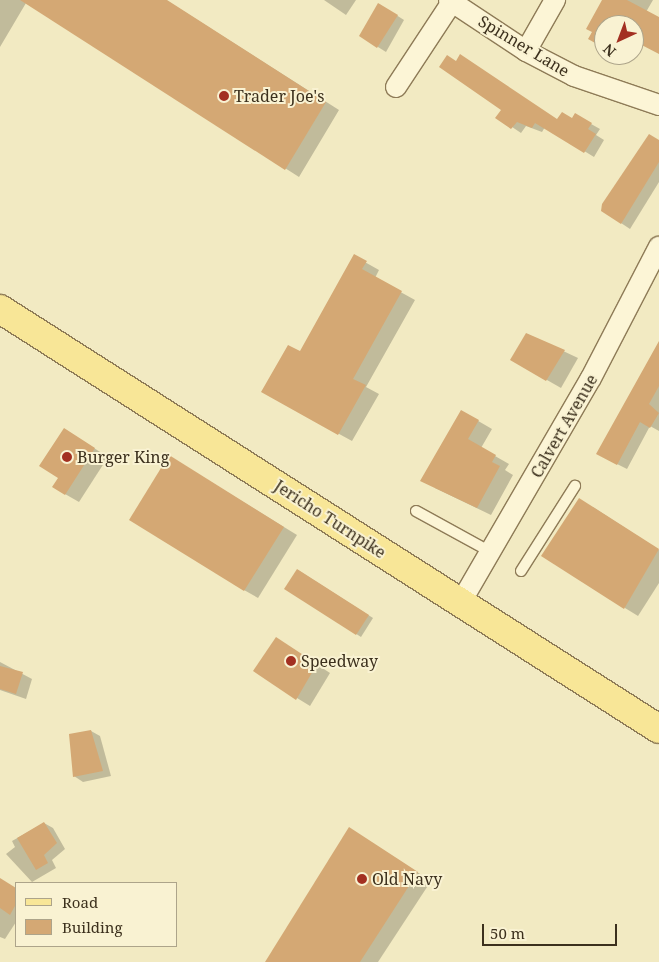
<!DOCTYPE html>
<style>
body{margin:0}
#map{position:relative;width:659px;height:962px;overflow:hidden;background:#f2eac2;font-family:"Noto Serif",serif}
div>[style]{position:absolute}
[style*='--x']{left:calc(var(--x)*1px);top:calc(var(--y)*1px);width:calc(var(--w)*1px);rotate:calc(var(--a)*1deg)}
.shadow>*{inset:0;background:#0003}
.building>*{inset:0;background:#d4a874}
.roads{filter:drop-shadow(1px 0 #8e7b57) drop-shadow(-1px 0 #8e7b57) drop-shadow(0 1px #8e7b57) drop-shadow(0 -1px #8e7b57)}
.lane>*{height:10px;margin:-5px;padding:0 5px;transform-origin:5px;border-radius:5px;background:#fcf5d6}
.street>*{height:20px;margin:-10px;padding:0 10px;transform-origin:10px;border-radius:10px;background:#fcf5d6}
.primary>*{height:28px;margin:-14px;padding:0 14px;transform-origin:14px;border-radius:14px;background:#f8e697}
.dots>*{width:14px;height:14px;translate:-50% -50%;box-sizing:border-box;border:2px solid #f9f2d2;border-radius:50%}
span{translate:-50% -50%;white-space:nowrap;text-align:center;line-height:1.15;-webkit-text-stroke:4px #f9f2d2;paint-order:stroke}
.street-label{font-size:16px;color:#3c301d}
.poi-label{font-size:16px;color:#3c301d}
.left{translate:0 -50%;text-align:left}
.legend{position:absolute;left:15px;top:882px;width:162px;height:65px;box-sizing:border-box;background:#f9f2d2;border:1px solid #ada48a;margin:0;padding:6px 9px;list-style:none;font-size:15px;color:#3c301d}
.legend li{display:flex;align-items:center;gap:10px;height:25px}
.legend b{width:25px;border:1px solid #ada48a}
.north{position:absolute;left:594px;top:15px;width:50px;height:50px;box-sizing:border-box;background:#f9f2d2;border:1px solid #ada48a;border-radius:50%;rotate:223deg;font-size:14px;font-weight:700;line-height:20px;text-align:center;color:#3c301d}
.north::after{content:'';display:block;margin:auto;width:18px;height:22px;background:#a33021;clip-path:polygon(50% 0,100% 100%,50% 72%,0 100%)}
.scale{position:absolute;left:482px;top:924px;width:135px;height:22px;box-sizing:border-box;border:2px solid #3c301d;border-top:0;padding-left:6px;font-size:15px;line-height:18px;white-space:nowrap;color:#3c301d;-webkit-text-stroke:4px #f9f2d2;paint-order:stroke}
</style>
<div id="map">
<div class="shadow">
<i style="clip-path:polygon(0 0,166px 0,339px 110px,299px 177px,26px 3px,0 47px)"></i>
<i style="clip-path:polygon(324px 0,356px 0,346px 15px)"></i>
<i style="clip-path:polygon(604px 0,653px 0,646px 12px,659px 18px,659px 52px,634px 25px,604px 25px,604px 46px,590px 38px)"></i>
<i style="clip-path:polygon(379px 4px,404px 20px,386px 52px,378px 47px)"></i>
<i style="clip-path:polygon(497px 117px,584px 120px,600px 129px,596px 135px,604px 140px,594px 157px,545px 127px,542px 132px,526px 126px,521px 133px)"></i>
<i style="clip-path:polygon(659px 141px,659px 182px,630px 229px,621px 223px)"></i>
<i style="clip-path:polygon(354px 256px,379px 270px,375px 278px,415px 300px,366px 387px,379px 394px,352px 441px,277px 400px)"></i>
<i style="clip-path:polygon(527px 334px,578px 358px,561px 388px,512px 360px)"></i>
<i style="clip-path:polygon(659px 343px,659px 431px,650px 426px,627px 469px,607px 459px)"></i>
<i style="clip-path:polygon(461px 411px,492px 429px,481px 448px,509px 464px,505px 470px,513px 475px,491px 515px,435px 488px)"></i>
<i style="clip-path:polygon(64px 429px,108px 457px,79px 502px,65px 494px,59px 478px)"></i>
<i style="clip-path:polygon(183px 465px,297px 535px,258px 598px,244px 590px)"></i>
<i style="clip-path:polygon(593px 507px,659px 550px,659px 583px,638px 616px,625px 608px)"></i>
<i style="clip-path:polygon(298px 570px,373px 618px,361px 637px,286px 589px)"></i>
<i style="clip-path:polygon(290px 647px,330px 673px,310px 706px,297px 698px)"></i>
<i style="clip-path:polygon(0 662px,32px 679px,26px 699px,0 690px)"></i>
<i style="clip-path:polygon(91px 731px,100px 736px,111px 776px,83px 782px,74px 776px)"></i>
<i style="clip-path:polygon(44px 823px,53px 828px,65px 849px,52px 860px,56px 868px,32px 882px,6px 854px,15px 847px,12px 841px)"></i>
<i style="clip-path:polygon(363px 837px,431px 881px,378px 962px,267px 962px)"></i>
<i style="clip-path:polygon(0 879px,16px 889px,16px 922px,5px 939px,0 937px)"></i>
</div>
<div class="building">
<i style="clip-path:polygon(20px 0,167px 0,326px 102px,285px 170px)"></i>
<i style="clip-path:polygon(602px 0,627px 0,659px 17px,659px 54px,634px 41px,634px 25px,604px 25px,604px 48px,588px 39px,592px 32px,586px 29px)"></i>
<i style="clip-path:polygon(378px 3px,398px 15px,377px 48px,359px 36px)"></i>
<i style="clip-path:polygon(460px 54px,557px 119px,562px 112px,572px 118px,575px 113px,592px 123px,588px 129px,596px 134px,584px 153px,535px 123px,532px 128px,517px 122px,511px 129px,495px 118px,501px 110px,439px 67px,447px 55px,456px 61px)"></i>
<i style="clip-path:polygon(649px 134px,659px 140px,659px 162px,621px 224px,601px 211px,602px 204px)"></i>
<i style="clip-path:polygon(354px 254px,367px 261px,362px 269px,402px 291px,353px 379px,366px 385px,338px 435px,261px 392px,288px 345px,300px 351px)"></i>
<i style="clip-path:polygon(526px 333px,565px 350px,546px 381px,510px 360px)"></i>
<i style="clip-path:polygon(659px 341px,659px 386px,649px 404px,659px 413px,650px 428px,640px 422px,617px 465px,596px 454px)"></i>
<i style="clip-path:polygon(461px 410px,479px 420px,468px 439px,496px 455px,492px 462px,500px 466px,477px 508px,420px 481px)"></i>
<i style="clip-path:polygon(64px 428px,95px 448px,65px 495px,52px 487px,58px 478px,39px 466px)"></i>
<i style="clip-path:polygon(169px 455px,284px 527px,244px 591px,129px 520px)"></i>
<i style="clip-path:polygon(579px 498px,659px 549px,624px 609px,541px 556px)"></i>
<i style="clip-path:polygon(297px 569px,369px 615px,356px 635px,284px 589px)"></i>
<i style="clip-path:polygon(276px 637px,317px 664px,296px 700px,253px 671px)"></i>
<i style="clip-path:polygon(0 666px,23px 672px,16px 694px,0 689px)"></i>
<i style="clip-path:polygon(91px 730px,103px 771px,73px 777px,69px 734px)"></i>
<i style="clip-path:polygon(44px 822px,57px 843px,44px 855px,48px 863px,36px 870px,17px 838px)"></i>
<i style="clip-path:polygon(349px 827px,418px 872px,360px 962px,265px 962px)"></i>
<i style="clip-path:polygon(0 878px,16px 888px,16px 904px,10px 915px,0 908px)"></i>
</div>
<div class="roads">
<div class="lane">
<i style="--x:416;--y:511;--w:85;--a:28.7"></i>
<i style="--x:521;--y:571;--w:101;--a:-57.6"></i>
</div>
<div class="street">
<i style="--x:449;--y:0;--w:92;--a:33.5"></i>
<i style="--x:526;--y:51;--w:54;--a:27.5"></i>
<i style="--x:574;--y:76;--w:90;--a:18.8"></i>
<i style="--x:526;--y:51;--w:59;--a:-60.4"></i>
<i style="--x:396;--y:87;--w:102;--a:-56.6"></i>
<i style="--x:461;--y:602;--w:259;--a:-59.9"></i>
<i style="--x:591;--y:378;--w:148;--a:-62.6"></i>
</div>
<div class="primary">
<i style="--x:0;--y:309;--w:781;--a:32.51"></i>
</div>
</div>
<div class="dots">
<i style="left:224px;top:96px;background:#a33021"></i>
<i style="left:67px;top:457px;background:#a33021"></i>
<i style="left:291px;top:661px;background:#a33021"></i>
<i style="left:362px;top:879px;background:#a33021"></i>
</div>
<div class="street-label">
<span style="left:524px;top:46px;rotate:31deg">Spinner Lane</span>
<span style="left:564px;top:426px;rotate:-60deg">Calvert Avenue</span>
<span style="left:330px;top:519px;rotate:33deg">Jericho Turnpike</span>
</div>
<div class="poi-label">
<span class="left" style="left:234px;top:96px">Trader Joe's</span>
<span class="left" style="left:77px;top:457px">Burger King</span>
<span class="left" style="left:301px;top:661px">Speedway</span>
<span class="left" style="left:372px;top:879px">Old Navy</span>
</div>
<ul class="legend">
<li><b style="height:6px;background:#f8e697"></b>Road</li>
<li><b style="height:14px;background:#d4a874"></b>Building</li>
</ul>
<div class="north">N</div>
<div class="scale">50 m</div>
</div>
